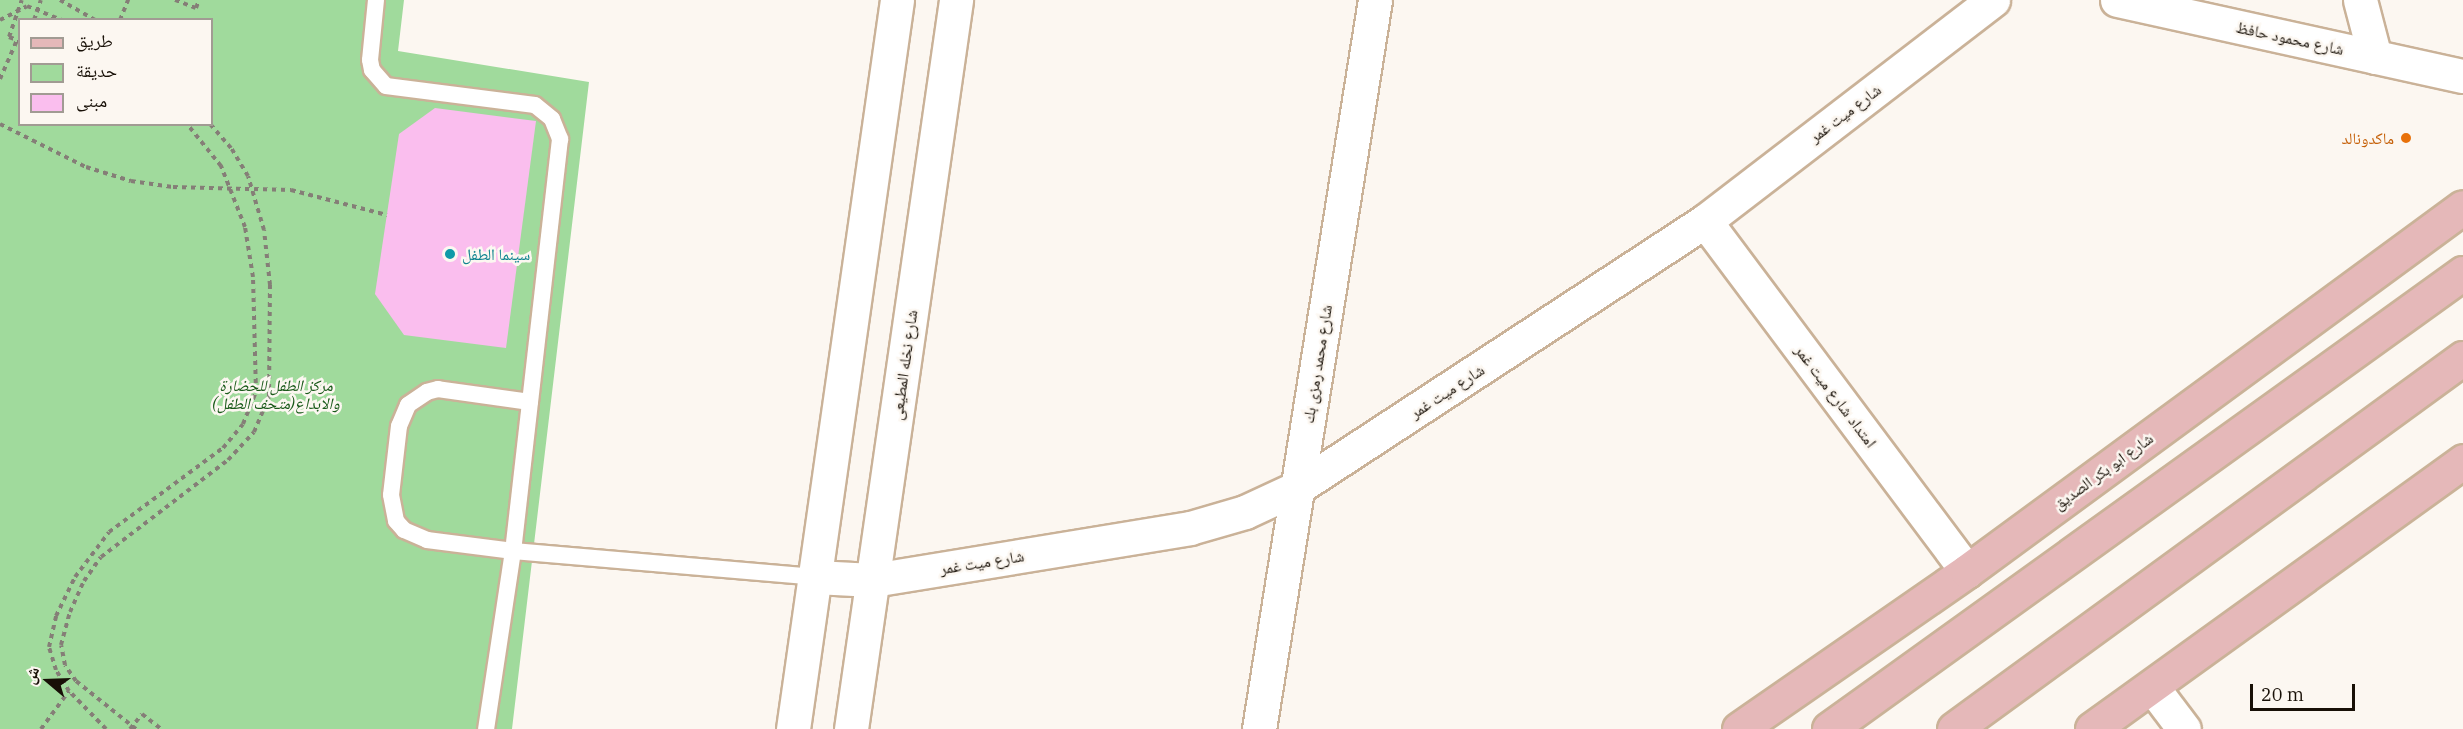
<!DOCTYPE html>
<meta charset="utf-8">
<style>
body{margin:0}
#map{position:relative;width:2463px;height:729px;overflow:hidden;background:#fcf7f1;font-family:"IBM Plex Serif","Noto Naskh Arabic",serif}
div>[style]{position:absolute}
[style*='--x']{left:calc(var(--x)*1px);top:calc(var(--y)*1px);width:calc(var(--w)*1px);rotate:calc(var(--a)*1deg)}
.green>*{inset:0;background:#a0da9c}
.building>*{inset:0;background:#fabeee}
.path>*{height:4px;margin-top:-2px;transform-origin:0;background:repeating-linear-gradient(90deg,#857e77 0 4.5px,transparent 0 9px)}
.roads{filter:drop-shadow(2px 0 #cab298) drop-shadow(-2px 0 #cab298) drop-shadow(0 2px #cab298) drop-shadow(0 -2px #cab298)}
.service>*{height:16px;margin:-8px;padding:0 8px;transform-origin:8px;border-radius:8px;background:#fff}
.minor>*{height:33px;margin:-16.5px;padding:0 16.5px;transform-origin:16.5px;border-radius:16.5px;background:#fff}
.tertiary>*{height:33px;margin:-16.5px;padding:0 16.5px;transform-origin:16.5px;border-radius:16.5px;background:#fff}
.primary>*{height:33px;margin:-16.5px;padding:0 16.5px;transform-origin:16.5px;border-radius:16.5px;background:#e5b8b9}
.path-bridge>*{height:4px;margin-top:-2px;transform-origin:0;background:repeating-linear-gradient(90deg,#857e77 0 4.5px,transparent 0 9px)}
.dots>*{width:16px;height:16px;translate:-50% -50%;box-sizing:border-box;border:3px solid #fcf7f1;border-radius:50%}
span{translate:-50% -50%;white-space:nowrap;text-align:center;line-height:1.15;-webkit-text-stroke:5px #fcf7f1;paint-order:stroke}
.street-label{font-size:16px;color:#181007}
.food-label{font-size:16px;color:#c56008}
.right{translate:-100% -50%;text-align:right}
.culture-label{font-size:16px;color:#0d838f}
.left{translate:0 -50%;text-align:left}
.park-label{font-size:16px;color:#195a19;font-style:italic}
.legend{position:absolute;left:18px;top:18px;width:195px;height:108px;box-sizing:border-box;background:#fcf7f1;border:2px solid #a19b93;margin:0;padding:8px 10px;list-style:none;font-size:18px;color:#181007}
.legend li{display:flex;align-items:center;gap:12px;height:30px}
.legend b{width:30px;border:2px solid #a19b93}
.north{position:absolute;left:18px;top:651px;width:60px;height:60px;-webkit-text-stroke:4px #fcf7f1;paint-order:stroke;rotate:289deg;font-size:16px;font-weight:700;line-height:24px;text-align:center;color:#181007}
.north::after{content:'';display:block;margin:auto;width:21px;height:27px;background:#181007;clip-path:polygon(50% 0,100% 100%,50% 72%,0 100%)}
.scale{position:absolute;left:2250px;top:684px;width:105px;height:27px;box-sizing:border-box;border:3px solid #181007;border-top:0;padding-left:8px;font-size:18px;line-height:21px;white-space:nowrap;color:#181007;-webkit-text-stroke:4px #fcf7f1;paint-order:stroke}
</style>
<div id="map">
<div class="green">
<i style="clip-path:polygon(evenodd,0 0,404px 0,398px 51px,589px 82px,512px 729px,0 729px,0 0,20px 20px,212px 20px,212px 124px,20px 124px,20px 20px)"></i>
</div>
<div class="building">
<i style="clip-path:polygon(435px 108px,536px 121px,506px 348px,404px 335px,375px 294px,399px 134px)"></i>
</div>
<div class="path">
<i style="--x:60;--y:0;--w:40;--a:29.7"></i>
<i style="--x:175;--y:0;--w:22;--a:21"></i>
<i style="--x:196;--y:8;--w:9;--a:-69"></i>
<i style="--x:0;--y:20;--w:30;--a:-27"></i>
<i style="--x:27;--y:6;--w:37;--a:22"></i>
<i style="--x:120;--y:20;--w:22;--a:-68"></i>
<i style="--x:9;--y:37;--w:12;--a:20"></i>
<i style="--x:0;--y:79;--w:43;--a:-66.4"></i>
<i style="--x:0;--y:124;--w:96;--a:26.6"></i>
<i style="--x:86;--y:167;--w:47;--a:17.3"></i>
<i style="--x:131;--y:181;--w:42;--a:8.1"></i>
<i style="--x:173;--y:187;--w:118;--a:1.5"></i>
<i style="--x:291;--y:190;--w:99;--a:14.6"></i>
<i style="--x:41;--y:729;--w:47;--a:-53.6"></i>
<i style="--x:106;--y:729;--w:53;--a:-134.2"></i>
<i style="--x:69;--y:691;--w:25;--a:-122"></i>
<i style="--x:56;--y:670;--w:24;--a:-107"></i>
<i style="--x:49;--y:647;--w:32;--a:-77"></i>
<i style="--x:56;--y:616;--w:43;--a:-64"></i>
<i style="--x:75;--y:577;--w:56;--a:-52.9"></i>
<i style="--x:109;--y:532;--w:142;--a:-36.4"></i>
<i style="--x:223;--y:448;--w:31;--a:-50"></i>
<i style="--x:243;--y:424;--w:35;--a:-68"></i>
<i style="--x:256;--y:392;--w:115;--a:-91.5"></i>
<i style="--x:253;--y:277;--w:51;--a:-99.1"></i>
<i style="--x:245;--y:227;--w:66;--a:-111.5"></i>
<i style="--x:221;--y:166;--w:54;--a:-129"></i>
<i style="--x:130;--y:729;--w:19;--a:-51"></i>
<i style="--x:142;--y:714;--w:24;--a:38"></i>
<i style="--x:136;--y:729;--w:77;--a:-141.3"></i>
<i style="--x:76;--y:681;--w:19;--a:-125"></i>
<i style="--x:65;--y:665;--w:20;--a:-101"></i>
<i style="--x:61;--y:645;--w:34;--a:-75"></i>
<i style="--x:70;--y:612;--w:34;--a:-66"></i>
<i style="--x:84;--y:581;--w:29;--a:-55"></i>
<i style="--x:101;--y:557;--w:160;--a:-37.4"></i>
<i style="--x:228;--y:460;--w:38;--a:-47"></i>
<i style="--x:254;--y:432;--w:38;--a:-67"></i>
<i style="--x:269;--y:397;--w:112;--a:-89.5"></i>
<i style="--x:270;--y:285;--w:55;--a:-96.2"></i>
<i style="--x:264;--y:230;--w:56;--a:-106.5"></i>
<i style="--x:248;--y:176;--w:33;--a:-121"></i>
<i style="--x:231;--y:148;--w:32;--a:-131"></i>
</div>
<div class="roads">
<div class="service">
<i style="--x:376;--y:0;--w:60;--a:95.7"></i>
<i style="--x:370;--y:60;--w:10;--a:79"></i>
<i style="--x:372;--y:70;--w:21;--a:49"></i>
<i style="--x:386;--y:86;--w:150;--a:7.3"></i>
<i style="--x:535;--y:105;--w:22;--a:39"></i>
<i style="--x:552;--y:119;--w:22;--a:68"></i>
<i style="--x:560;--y:139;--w:415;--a:96.5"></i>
<i style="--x:513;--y:551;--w:180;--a:98.6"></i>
<i style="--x:530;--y:402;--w:93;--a:-172"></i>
<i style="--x:438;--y:389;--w:11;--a:165"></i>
<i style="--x:427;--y:392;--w:23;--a:146"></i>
<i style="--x:408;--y:405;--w:23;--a:113"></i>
<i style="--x:399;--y:426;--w:69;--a:96.6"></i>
<i style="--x:391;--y:495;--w:26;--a:79"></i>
<i style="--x:396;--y:521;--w:12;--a:48"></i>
<i style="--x:404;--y:530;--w:25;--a:23"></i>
<i style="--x:427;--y:540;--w:87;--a:7.3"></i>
<i style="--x:513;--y:551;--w:303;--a:4.9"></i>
</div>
<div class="minor">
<i style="--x:2117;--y:0;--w:354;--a:12.4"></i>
<i style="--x:2360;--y:0;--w:59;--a:75.3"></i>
<i style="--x:1705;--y:221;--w:437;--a:53.2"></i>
<i style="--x:815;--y:577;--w:58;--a:3"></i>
<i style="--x:873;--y:580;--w:321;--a:-9.3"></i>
<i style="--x:1190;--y:528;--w:57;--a:-16.2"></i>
<i style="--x:1245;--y:512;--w:57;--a:-24.8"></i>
<i style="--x:1297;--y:488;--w:488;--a:-33.2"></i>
<i style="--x:1705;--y:221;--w:363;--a:-37.5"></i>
<i style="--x:2153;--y:688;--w:51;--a:52.9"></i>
<i style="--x:1259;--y:729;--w:738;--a:-80.96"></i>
</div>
<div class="tertiary">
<i style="--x:793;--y:729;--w:736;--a:-81.88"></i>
<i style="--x:851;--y:729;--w:737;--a:-81.8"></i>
</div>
<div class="primary">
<i style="--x:1739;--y:729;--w:277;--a:-34.7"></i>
<i style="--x:1967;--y:571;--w:615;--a:-36.27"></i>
<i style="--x:1829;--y:729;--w:781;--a:-35.73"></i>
<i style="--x:1954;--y:729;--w:630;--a:-36.09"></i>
<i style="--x:2092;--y:729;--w:458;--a:-35.8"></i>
</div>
</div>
<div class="path-bridge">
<i style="--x:34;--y:20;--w:21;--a:-71"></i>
<i style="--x:9;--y:37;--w:39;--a:-71"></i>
</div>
<div class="dots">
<i style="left:2406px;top:138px;background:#e8710a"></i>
<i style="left:450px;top:254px;background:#0f9aa8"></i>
</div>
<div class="street-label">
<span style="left:2290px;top:38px;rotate:12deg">شارع محمود حافظ</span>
<span style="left:1845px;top:113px;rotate:-37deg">شارع ميت غمر</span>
<span style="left:1317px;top:364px;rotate:-81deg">شارع محمد رمزى بك</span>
<span style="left:904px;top:365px;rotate:-82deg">شارع نخله المطيعى</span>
<span style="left:1447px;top:391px;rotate:-33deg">شارع ميت غمر</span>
<span style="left:1836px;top:396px;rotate:53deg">امتداد شارع ميت غمر</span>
<span style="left:2103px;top:471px;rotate:-36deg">شارع ابو بكر الصديق</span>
<span style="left:982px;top:562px;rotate:-9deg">شارع ميت غمر</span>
</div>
<div class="food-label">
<span class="right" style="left:2394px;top:138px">ماكدونالد</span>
</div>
<div class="culture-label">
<span class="left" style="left:462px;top:254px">سينما الطفل</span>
</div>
<div class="park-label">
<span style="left:276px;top:394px">مركز الطفل للحضارة<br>والابداع(متحف الطفل)</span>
</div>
<ul class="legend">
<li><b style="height:8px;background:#e5b8b9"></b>طريق</li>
<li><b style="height:16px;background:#a0da9c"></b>حديقة</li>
<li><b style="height:16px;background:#fabeee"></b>مبنى</li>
</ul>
<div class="north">ش</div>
<div class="scale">20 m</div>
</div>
